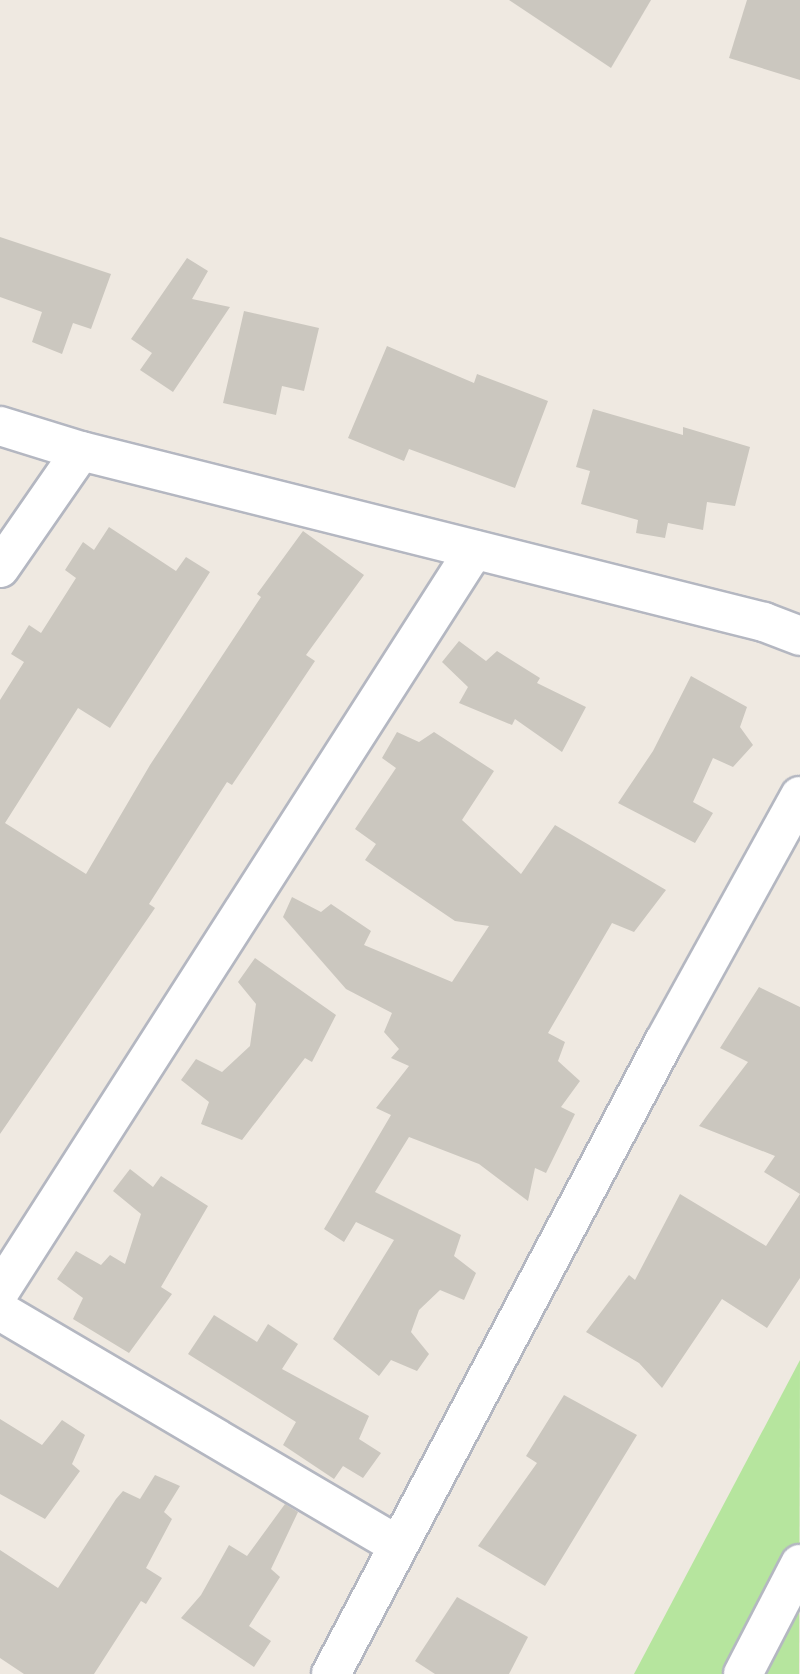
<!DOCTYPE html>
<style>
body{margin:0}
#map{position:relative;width:800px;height:1674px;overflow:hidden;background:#efe9e1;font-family:"Roboto Condensed",sans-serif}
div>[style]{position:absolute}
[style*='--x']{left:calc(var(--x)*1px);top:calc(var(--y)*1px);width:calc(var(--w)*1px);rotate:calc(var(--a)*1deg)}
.green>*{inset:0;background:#b6e59e}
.building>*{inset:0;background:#cbc7bf}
.roads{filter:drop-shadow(2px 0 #b4b7c1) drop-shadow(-2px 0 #b4b7c1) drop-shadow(0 2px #b4b7c1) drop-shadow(0 -2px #b4b7c1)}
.minor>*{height:38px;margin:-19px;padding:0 19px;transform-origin:19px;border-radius:19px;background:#fff}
span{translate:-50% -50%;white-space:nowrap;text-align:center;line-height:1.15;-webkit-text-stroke:5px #fff;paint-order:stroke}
</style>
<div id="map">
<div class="green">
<i style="clip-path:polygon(800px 1360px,799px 1674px,634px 1674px)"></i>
</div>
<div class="building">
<i style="clip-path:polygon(509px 0,651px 0,611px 68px)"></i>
<i style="clip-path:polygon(747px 0,800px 0,800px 80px,729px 58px)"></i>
<i style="clip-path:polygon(0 237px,111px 274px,91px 329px,73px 323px,62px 354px,32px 342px,42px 312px,0 297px)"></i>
<i style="clip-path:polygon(187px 258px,208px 271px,192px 299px,230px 307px,173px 392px,140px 370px,152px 353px,131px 339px)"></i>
<i style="clip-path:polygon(244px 311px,319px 328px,304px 391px,282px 386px,276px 415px,223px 403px)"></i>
<i style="clip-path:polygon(387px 346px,474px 383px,477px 374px,548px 401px,515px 488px,409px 449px,404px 461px,348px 438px)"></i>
<i style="clip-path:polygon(593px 409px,683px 435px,683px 427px,750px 447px,735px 506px,707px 502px,703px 530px,668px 523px,665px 538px,636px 533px,638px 520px,581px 504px,590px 471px,576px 467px)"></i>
<i style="clip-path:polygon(109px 527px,176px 571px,186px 557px,210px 572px,110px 728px,78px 708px,5px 823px,86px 874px,150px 765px,261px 597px,257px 594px,303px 531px,364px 575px,306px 655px,315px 661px,232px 785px,227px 782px,149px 904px,155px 908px,0 1134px,0 700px,24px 662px,11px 654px,29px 625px,41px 633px,76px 578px,65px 570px,83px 542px,94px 550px)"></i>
<i style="clip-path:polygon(459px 641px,486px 661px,497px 651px,540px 678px,537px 683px,586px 707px,562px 752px,515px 719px,512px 725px,459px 703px,468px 687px,442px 662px)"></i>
<i style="clip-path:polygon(691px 676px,747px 707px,740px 727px,753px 745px,733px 767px,713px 758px,693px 802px,713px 813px,695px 843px,618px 803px,653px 751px)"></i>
<i style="clip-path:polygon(397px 732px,419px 742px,434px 732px,494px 771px,462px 820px,521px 874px,555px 825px,666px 890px,634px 932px,612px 923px,548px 1033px,565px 1042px,558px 1061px,580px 1081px,561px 1107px,575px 1114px,546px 1173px,535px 1168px,528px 1201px,479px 1164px,409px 1137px,375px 1192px,461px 1235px,454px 1256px,476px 1273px,464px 1300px,440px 1290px,419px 1310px,411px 1332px,429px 1354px,417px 1371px,391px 1360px,379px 1376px,333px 1339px,394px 1240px,356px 1222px,344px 1242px,324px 1229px,391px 1115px,376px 1108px,409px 1066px,391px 1058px,399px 1049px,384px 1032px,392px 1013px,346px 989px,283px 917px,292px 897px,321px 912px,331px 904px,371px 931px,364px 945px,452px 982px,489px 926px,455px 921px,365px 860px,376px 844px,355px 829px,396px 768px,382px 758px)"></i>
<i style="clip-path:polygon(255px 958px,336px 1015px,312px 1062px,305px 1058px,242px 1140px,201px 1124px,209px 1102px,181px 1080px,196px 1059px,222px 1072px,250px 1046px,256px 1004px,238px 982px)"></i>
<i style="clip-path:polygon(759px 987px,800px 1007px,800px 1194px,764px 1172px,775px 1156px,699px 1126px,748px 1062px,720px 1048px)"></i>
<i style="clip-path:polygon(130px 1169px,153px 1187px,161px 1176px,208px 1206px,161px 1287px,172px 1294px,129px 1353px,73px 1319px,83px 1298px,57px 1279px,76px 1251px,101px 1265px,110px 1255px,125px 1264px,141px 1214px,113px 1191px)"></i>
<i style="clip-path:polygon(680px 1194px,766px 1246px,800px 1194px,800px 1278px,767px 1328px,722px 1299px,662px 1388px,639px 1363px,586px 1332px,629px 1275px,635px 1280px)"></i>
<i style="clip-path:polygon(214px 1315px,257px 1342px,268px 1324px,298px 1344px,282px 1369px,369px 1416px,359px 1439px,381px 1453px,363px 1478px,343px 1466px,334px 1479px,283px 1445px,296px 1422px,188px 1354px)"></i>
<i style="clip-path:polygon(564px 1395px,637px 1435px,545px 1586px,478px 1546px,537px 1463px,526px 1456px)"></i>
<i style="clip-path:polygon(0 1419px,42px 1445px,62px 1420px,85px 1435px,72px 1464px,80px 1471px,45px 1519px,0 1494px)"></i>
<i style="clip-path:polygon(155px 1475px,180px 1486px,164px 1512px,172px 1519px,146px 1568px,162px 1578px,146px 1604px,141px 1601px,94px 1674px,24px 1674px,0 1658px,0 1550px,58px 1588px,116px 1499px,123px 1491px,140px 1499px)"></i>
<i style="clip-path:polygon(285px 1504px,298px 1512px,271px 1569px,280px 1577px,249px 1626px,271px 1641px,254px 1667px,181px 1618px,201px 1595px,229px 1545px,247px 1556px)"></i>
<i style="clip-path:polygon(457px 1597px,528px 1637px,509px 1674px,435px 1674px,415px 1661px)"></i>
</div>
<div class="roads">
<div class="minor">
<i style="--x:0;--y:426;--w:85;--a:17.2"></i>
<i style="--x:81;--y:451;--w:704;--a:14.06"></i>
<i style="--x:764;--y:622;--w:39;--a:21"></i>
<i style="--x:0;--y:568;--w:142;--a:-55.3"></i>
<i style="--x:0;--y:1291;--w:880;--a:-57.39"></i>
<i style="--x:0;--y:1311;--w:462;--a:30.5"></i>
<i style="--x:331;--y:1674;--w:714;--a:-62.22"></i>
<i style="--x:664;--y:1042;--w:281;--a:-61.1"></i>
<i style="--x:743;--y:1674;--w:124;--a:-62.6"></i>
</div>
</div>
</div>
